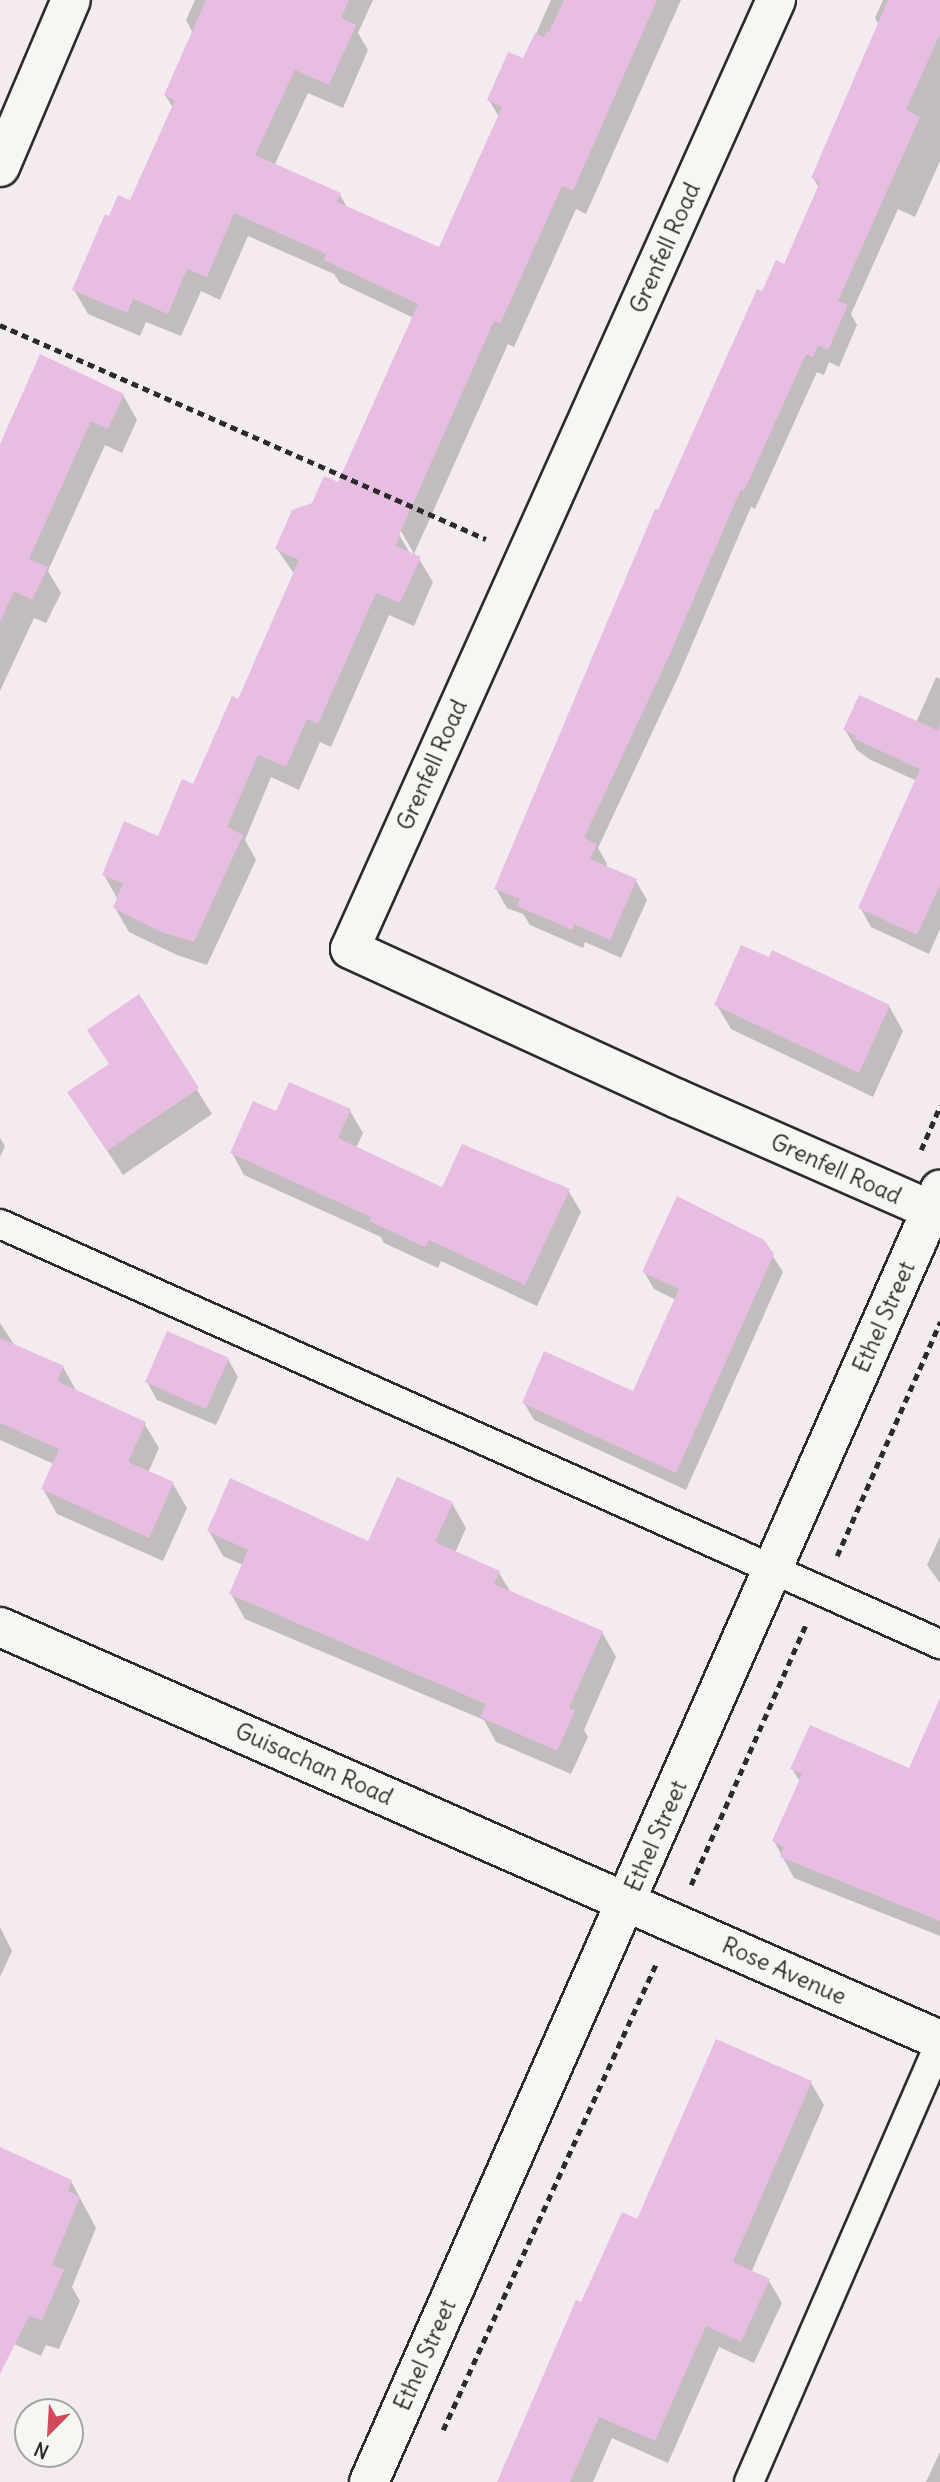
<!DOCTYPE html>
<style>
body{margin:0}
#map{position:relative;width:940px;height:2482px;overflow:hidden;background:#f3ebef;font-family:Delius,sans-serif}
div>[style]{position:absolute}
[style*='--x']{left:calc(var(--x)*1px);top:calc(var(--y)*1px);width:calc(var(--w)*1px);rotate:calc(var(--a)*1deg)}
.shadow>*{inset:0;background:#0003}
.building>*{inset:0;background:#e8bde2}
.path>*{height:4.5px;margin-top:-2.25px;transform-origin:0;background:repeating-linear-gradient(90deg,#2b2b2b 0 7px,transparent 0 12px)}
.roads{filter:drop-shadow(2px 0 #2b2b2b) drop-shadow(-2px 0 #2b2b2b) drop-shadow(0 2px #2b2b2b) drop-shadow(0 -2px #2b2b2b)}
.service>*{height:28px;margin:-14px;padding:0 14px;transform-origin:14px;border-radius:14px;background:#f6f6f2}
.minor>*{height:38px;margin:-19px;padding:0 19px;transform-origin:19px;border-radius:19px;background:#f6f6f2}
.tertiary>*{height:38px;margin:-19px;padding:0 19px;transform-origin:19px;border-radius:19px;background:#f6f6f2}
span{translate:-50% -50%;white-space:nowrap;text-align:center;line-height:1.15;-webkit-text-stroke:5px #f6f6f2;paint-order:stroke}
.street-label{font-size:23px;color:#2b2b2b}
.north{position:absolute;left:14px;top:2398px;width:70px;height:70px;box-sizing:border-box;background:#f6f6f2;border:2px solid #a5a5a2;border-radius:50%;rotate:204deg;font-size:19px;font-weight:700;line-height:28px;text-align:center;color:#2b2b2b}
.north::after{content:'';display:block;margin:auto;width:24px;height:32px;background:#d1495b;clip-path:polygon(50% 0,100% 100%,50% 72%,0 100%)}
</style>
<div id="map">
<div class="shadow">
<i style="clip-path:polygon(195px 0,373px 0,358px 33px,368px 50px,343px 108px,308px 93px,274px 166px,340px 195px,348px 209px,440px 249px,499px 117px,489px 100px,524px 61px,551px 0,681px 0,586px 214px,576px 209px,514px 347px,508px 344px,414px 554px,397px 524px,394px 526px,411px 555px,419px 559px,433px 582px,414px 626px,389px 615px,331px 747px,320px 742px,299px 790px,271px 777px,245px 840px,256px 860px,207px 965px,177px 955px,129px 932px,115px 908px,117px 898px,104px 875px,159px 838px,194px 786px,239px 701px,295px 575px,277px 549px,314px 504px,339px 484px,414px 318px,340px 283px,334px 274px,248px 236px,220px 300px,201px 291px,181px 336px,146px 322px,140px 336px,88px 314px,74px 290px,110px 218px,131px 202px,173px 108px,165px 95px,193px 33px,186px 20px)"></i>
<i style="clip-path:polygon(883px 0,940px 0,940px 161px,915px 217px,898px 209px,851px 314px,857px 325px,839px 367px,829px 362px,824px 375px,817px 372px,755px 509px,751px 507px,679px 675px,598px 848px,607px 864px,606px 868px,636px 881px,647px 900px,621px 958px,585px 942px,583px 948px,530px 925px,523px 914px,507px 908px,496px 889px,659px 513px,763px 294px,784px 266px,819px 188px,813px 178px,879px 25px,875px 18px)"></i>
<i style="clip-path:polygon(123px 395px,137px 420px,122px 453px,105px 445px,48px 571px,61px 593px,46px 623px,34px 618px,0 691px,0 448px)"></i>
<i style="clip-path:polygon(936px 677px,940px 679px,940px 929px,929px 954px,871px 927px,860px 907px,917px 781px,869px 759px,857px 750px,845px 730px,916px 723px)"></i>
<i style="clip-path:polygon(139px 996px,212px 1114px,123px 1175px,69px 1093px,110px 1065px)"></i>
<i style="clip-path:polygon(716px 1004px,889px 1006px,903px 1031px,873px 1097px,731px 1029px)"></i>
<i style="clip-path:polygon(350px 1111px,363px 1133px,356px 1148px,443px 1189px,568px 1190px,581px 1212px,537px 1306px,441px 1261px,438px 1268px,384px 1243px,381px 1237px,244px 1175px,232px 1153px,277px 1114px)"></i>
<i style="clip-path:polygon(0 1138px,5px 1146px,0 1157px)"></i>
<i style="clip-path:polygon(772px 1255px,783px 1272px,686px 1490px,534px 1420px,524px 1403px,634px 1393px,676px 1300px,654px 1289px,644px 1272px)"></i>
<i style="clip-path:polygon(0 1323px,15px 1346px,63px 1367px,77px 1392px,144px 1423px,159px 1448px,148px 1473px,173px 1484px,187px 1508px,163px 1561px,57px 1514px,43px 1489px,54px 1464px,0 1440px)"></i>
<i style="clip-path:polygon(228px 1359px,238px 1377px,216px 1425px,157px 1400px,147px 1382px)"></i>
<i style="clip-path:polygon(452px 1503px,466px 1528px,455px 1553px,499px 1573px,511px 1593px,602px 1632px,616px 1657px,584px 1730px,588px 1737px,571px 1774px,496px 1742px,484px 1720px,245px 1619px,231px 1594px,243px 1565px,223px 1556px,209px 1531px,369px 1543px)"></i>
<i style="clip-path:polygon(940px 1537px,940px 1583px,927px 1565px)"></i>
<i style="clip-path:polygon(940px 1703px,940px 1936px,794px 1878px,774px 1841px,801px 1783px,792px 1769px,910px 1771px)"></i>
<i style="clip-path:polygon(0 1927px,12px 1951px,0 1977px)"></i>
<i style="clip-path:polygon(811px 2083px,824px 2105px,751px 2273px,769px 2281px,782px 2303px,754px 2363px,719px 2347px,668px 2463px,612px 2438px,593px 2482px,499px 2482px,582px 2305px,637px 2222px)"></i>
<i style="clip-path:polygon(0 2149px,71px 2181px,96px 2228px,72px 2287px,80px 2301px,59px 2349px,46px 2345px,41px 2356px,0 2338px)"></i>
<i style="clip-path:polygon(940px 2452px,940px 2482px,926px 2482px)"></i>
</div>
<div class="building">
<i style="clip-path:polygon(206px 0,349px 0,341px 18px,356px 25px,329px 85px,295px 70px,255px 155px,341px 193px,337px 202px,439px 247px,502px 107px,487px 100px,508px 52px,523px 58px,535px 33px,544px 37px,547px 31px,549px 32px,564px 0,657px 0,573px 191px,562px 186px,500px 324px,494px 321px,400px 533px,396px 546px,421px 557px,400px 603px,376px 593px,318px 724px,307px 719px,286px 767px,258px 755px,227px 827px,243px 835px,194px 942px,161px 932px,113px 908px,123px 883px,102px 875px,124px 821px,158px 836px,182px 779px,193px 784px,232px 696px,238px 699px,299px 560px,275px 549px,292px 510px,312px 503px,324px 476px,338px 482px,418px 304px,324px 260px,326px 254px,234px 213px,207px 277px,187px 269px,168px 314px,133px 299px,127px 313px,72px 290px,105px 214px,109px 216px,118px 195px,130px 200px,175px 100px,164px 95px)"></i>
<i style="clip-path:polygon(888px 0,940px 0,940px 34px,906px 110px,920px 117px,838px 301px,848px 305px,828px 350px,818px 345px,813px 357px,806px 354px,744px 491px,741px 489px,669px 656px,584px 838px,597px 844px,590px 859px,637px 879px,610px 940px,574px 924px,572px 930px,517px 906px,520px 899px,494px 889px,655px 509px,658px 510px,757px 289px,762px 291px,776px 260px,784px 264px,820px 182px,811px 178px)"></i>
<i style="clip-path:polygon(40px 354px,124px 394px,108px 429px,91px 421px,29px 559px,48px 567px,32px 600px,14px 591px,0 622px,0 444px)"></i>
<i style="clip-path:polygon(859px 695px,937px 730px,940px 725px,940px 885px,917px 935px,858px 908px,920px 769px,855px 739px,856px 736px,843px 730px)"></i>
<i style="clip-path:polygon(741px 945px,769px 957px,772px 950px,890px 1005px,859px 1073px,714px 1005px)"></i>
<i style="clip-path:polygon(139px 994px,199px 1088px,107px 1151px,67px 1092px,109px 1064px,87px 1030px)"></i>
<i style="clip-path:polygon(289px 1082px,351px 1109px,338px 1138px,442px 1187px,462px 1144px,570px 1189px,525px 1285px,429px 1240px,425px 1247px,369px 1221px,371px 1217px,230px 1153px,253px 1101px,276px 1111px)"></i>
<i style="clip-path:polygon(677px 1196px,764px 1240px,774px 1254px,676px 1473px,522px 1403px,544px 1351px,633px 1391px,679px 1289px,642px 1272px)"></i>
<i style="clip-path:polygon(167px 1331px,229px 1358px,206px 1409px,145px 1382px)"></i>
<i style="clip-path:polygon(0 1338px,64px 1366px,57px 1381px,146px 1422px,128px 1462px,174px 1482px,149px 1538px,41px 1489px,59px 1449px,0 1423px)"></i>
<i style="clip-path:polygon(397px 1477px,453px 1502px,435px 1542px,500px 1571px,494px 1584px,603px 1631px,569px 1708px,575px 1711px,557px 1751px,480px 1717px,486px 1704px,229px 1594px,248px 1550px,207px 1531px,230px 1478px,368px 1541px)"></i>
<i style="clip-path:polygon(940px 1698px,940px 1921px,780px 1857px,784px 1847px,772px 1841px,802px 1774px,790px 1769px,810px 1725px,909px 1768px)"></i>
<i style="clip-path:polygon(716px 2039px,812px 2081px,733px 2262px,770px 2279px,741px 2342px,706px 2326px,655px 2441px,599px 2417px,570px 2482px,497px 2482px,576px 2300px,581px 2302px,622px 2212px,637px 2219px)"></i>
<i style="clip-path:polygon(0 2147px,72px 2180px,68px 2191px,80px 2197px,52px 2265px,64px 2270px,42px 2320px,29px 2316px,0 2374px)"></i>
</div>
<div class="path">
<i style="--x:0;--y:325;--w:531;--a:23.77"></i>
<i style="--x:921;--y:1150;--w:48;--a:-66.6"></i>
<i style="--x:837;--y:1556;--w:256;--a:-66.2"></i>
<i style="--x:691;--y:1885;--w:285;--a:-66.2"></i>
<i style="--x:443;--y:2430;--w:512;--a:-65.44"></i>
</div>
<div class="roads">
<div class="service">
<i style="--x:0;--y:1224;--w:1030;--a:24.08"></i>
<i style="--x:749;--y:2482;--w:480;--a:-66.5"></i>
</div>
<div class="minor">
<i style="--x:776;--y:0;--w:1040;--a:114.18"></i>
<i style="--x:350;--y:949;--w:361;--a:24.6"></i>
<i style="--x:678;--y:1099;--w:286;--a:23.7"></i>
<i style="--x:0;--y:167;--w:181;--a:-67"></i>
</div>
<div class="tertiary">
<i style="--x:0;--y:1627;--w:1027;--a:23.72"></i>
<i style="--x:369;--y:2482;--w:1413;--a:-66.16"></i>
</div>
</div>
<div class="street-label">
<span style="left:665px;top:248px;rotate:-66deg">Grenfell Road</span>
<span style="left:432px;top:765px;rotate:-66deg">Grenfell Road</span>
<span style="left:836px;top:1169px;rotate:24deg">Grenfell Road</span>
<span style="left:884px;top:1317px;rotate:-66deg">Ethel Street</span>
<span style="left:314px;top:1764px;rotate:24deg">Guisachan Road</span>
<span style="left:656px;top:1836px;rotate:-66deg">Ethel Street</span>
<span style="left:784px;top:1971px;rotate:24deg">Rose Avenue</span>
<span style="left:425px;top:2355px;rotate:-66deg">Ethel Street</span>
</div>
<div class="north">N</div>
</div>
